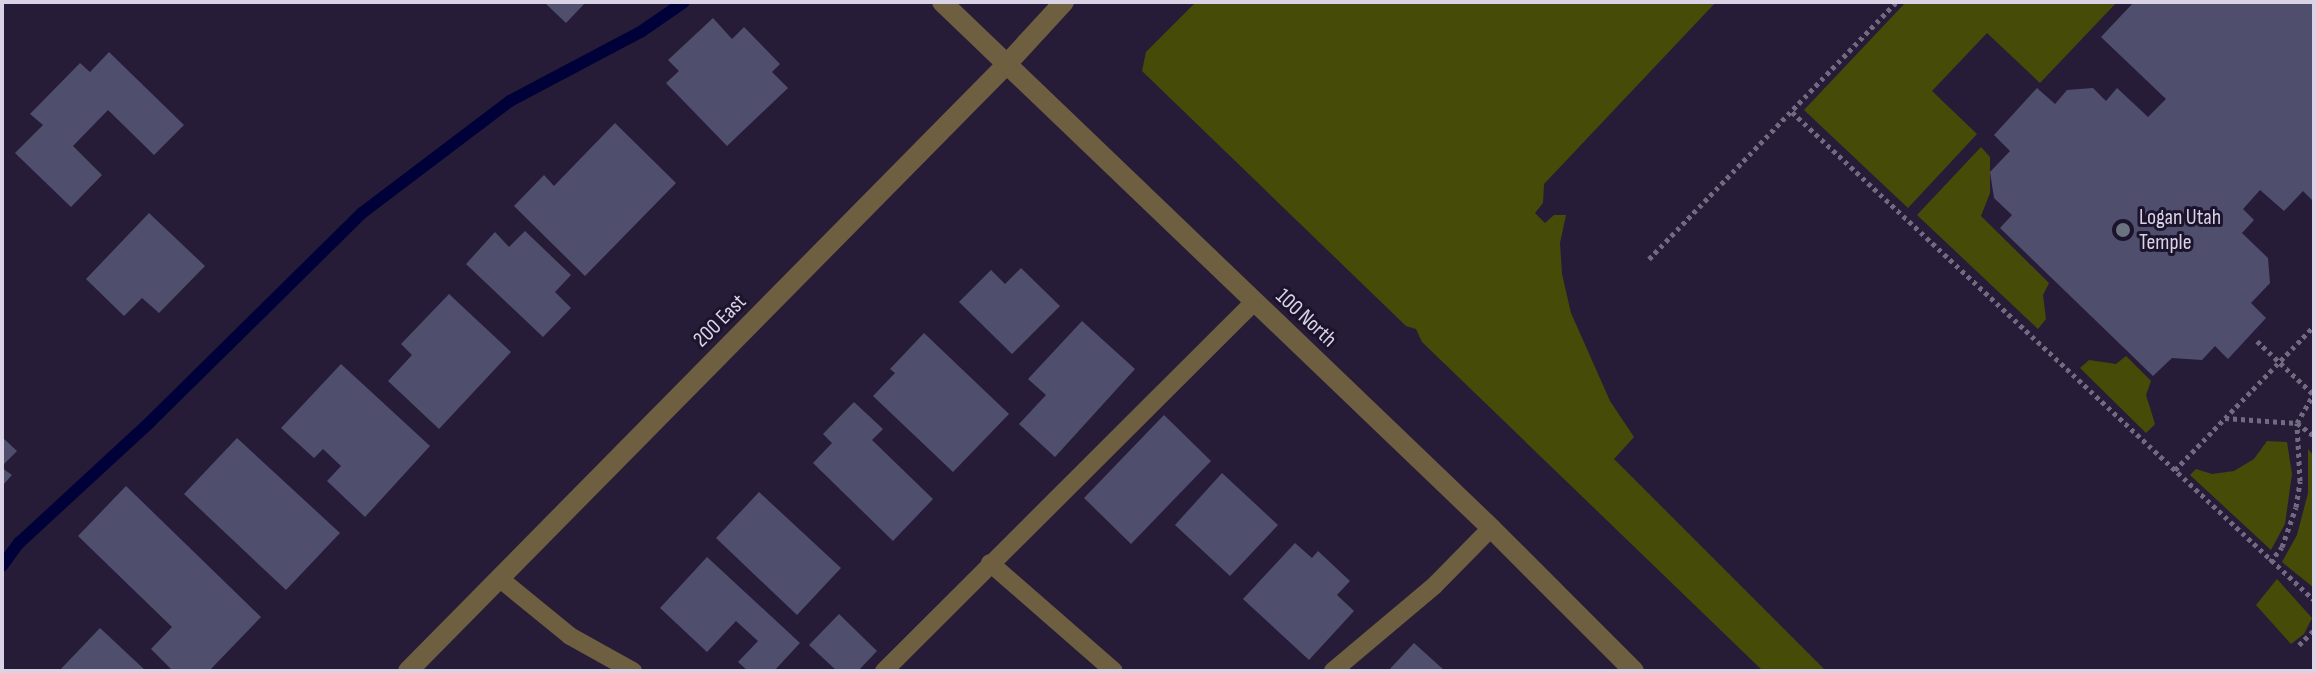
<!DOCTYPE html>
<style>
body{margin:0}
#map{position:relative;width:2316px;height:673px;overflow:hidden;background:#261c37;font-family:"Sofia Sans Condensed",sans-serif}
div>[style]{position:absolute}
[style*='--x']{left:calc(var(--x)*1px);top:calc(var(--y)*1px);width:calc(var(--w)*1px);rotate:calc(var(--a)*1deg)}
.green>*{inset:0;background:#474b08}
.stream>*{height:12px;margin:-6px;padding:0 6px;transform-origin:6px;border-radius:6px;background:#000138}
.building>*{inset:0;background:#4f4f6d}
.path>*{height:5px;margin-top:-2.5px;transform-origin:0;background:repeating-linear-gradient(90deg,#726a81 0 4px,transparent 0 8px)}
.service>*{height:18px;margin:-9px;padding:0 9px;transform-origin:9px;border-radius:9px;background:#6e5f41}
.tertiary>*{height:20px;margin:-10px;padding:0 10px;transform-origin:10px;border-radius:10px;background:#6e5f41}
.dots>*{width:22px;height:22px;translate:-50% -50%;box-sizing:border-box;border:4px solid #1c132c;border-radius:50%}
span{translate:-50% -50%;white-space:nowrap;text-align:center;line-height:1.15;-webkit-text-stroke:6px #1c132c;paint-order:stroke}
.poi-label{font-size:22px;color:#d9d3e5}
.left{translate:0 -50%;text-align:left}
.street-label{font-size:22px;color:#d9d3e5}
.frame{position:absolute;inset:0;border:4px solid #d9d3e5;pointer-events:none}
</style>
<div id="map">
<div class="green">
<i style="clip-path:polygon(1196px 2px,1716px 2px,1544px 184px,1543px 203px,1535px 213px,1545px 223px,1554px 215px,1566px 215px,1560px 243px,1562px 274px,1571px 313px,1610px 401px,1634px 437px,1614px 459px,1826px 671px,1763px 671px,1422px 342px,1416px 329px,1406px 326px,1142px 71px,1146px 52px)"></i>
<i style="clip-path:polygon(1906px 2px,2117px 2px,2040px 83px,1987px 33px,1932px 91px,1977px 134px,1908px 208px,1804px 110px)"></i>
<i style="clip-path:polygon(1981px 147px,1990px 157px,1990px 193px,1981px 216px,2049px 283px,2043px 295px,2046px 319px,2038px 329px,1917px 215px)"></i>
<i style="clip-path:polygon(2126px 356px,2151px 381px,2146px 395px,2155px 424px,2146px 433px,2080px 368px,2089px 360px,2116px 364px)"></i>
<i style="clip-path:polygon(2267px 441px,2287px 442px,2292px 474px,2285px 524px,2271px 550px,2190px 475px,2196px 469px,2212px 474px,2234px 471px,2254px 459px)"></i>
<i style="clip-path:polygon(2308px 449px,2314px 456px,2314px 588px,2282px 562px,2297px 535px,2308px 493px)"></i>
<i style="clip-path:polygon(2277px 579px,2312px 618px,2304px 634px,2291px 644px,2256px 605px)"></i>
</div>
<div class="stream">
<i style="--x:2;--y:566;--w:29;--a:-54"></i>
<i style="--x:19;--y:543;--w:177;--a:-42.7"></i>
<i style="--x:149;--y:423;--w:299;--a:-44.6"></i>
<i style="--x:362;--y:213;--w:186;--a:-37.1"></i>
<i style="--x:510;--y:101;--w:149;--a:-27.9"></i>
<i style="--x:642;--y:31;--w:51;--a:-34.6"></i>
</div>
<div class="building">
<i style="clip-path:polygon(544px 2px,586px 2px,566px 23px)"></i>
<i style="clip-path:polygon(2134px 2px,2314px 2px,2314px 202px,2303px 191px,2284px 211px,2260px 190px,2243px 209px,2254px 220px,2242px 233px,2268px 258px,2270px 283px,2251px 303px,2266px 318px,2228px 359px,2215px 346px,2202px 360px,2172px 358px,2153px 376px,2000px 228px,2012px 215px,1994px 198px,1990px 172px,2010px 151px,1994px 135px,2037px 88px,2055px 104px,2067px 90px,2093px 88px,2106px 101px,2117px 88px,2148px 117px,2166px 99px,2101px 37px)"></i>
<i style="clip-path:polygon(713px 18px,732px 39px,744px 27px,780px 64px,772px 72px,788px 88px,727px 146px,666px 83px,679px 71px,668px 60px)"></i>
<i style="clip-path:polygon(109px 52px,184px 125px,154px 155px,108px 110px,73px 146px,102px 175px,71px 207px,15px 153px,43px 125px,30px 114px,80px 63px,90px 72px)"></i>
<i style="clip-path:polygon(615px 123px,676px 183px,585px 276px,514px 206px,544px 175px,554px 186px)"></i>
<i style="clip-path:polygon(149px 213px,205px 266px,159px 313px,142px 298px,124px 316px,86px 279px)"></i>
<i style="clip-path:polygon(525px 231px,571px 275px,555px 292px,571px 308px,543px 337px,466px 264px,495px 232px,509px 247px)"></i>
<i style="clip-path:polygon(1021px 268px,1060px 306px,1012px 354px,959px 302px,991px 270px,1005px 284px)"></i>
<i style="clip-path:polygon(449px 294px,511px 352px,439px 429px,388px 381px,412px 355px,401px 344px)"></i>
<i style="clip-path:polygon(1082px 321px,1135px 369px,1055px 457px,1019px 424px,1046px 395px,1028px 379px)"></i>
<i style="clip-path:polygon(924px 333px,1009px 414px,953px 472px,873px 396px,895px 373px,890px 369px)"></i>
<i style="clip-path:polygon(341px 364px,430px 446px,365px 517px,327px 481px,341px 466px,323px 449px,314px 458px,281px 428px)"></i>
<i style="clip-path:polygon(854px 402px,883px 429px,872px 440px,933px 499px,893px 541px,813px 463px,832px 443px,823px 434px)"></i>
<i style="clip-path:polygon(1164px 415px,1211px 461px,1131px 544px,1084px 498px)"></i>
<i style="clip-path:polygon(2px 437px,17px 451px,2px 466px)"></i>
<i style="clip-path:polygon(237px 438px,340px 533px,286px 590px,184px 494px)"></i>
<i style="clip-path:polygon(2px 468px,12px 475px,2px 486px)"></i>
<i style="clip-path:polygon(1222px 473px,1278px 525px,1230px 576px,1175px 525px)"></i>
<i style="clip-path:polygon(126px 486px,261px 617px,209px 671px,173px 671px,151px 649px,172px 627px,78px 536px)"></i>
<i style="clip-path:polygon(759px 492px,841px 568px,797px 615px,716px 538px)"></i>
<i style="clip-path:polygon(1295px 543px,1312px 558px,1318px 551px,1350px 581px,1337px 595px,1354px 611px,1309px 660px,1243px 599px)"></i>
<i style="clip-path:polygon(707px 557px,800px 643px,774px 671px,748px 671px,738px 662px,758px 641px,736px 621px,707px 652px,660px 608px)"></i>
<i style="clip-path:polygon(839px 614px,877px 651px,858px 671px,837px 671px,809px 645px)"></i>
<i style="clip-path:polygon(100px 628px,146px 671px,59px 671px)"></i>
<i style="clip-path:polygon(1414px 643px,1445px 671px,1388px 671px)"></i>
</div>
<div class="path">
<i style="--x:1792;--y:112;--w:715;--a:43.07"></i>
<i style="--x:1649;--y:259;--w:356;--a:-46.1"></i>
<i style="--x:2257;--y:341;--w:77;--a:43.4"></i>
<i style="--x:2225;--y:418;--w:72;--a:4"></i>
<i style="--x:2297;--y:423;--w:21;--a:37"></i>
<i style="--x:2175;--y:470;--w:200;--a:-46"></i>
<i style="--x:2270;--y:562;--w:19;--a:-51"></i>
<i style="--x:2282;--y:547;--w:42;--a:-70.7"></i>
<i style="--x:2296;--y:507;--w:26;--a:-81"></i>
<i style="--x:2300;--y:481;--w:58;--a:-93"></i>
<i style="--x:2297;--y:423;--w:34;--a:-60"></i>
<i style="--x:2299;--y:645;--w:21;--a:-45"></i>
</div>
<div class="service">
<i style="--x:990;--y:563;--w:164;--a:41.1"></i>
<i style="--x:499;--y:578;--w:92;--a:39.2"></i>
<i style="--x:570;--y:636;--w:72;--a:29.1"></i>
<i style="--x:884;--y:671;--w:523;--a:-44.92"></i>
<i style="--x:1333;--y:671;--w:133;--a:-40.1"></i>
<i style="--x:1435;--y:585;--w:80;--a:-45.5"></i>
</div>
<div class="tertiary">
<i style="--x:942;--y:2;--w:760;--a:43.77"></i>
<i style="--x:1491;--y:528;--w:202;--a:45"></i>
<i style="--x:408;--y:671;--w:851;--a:-45.38"></i>
<i style="--x:1006;--y:65;--w:86;--a:-47.4"></i>
</div>
<div class="dots">
<i style="left:2123px;top:230px;background:#6b7280"></i>
</div>
<div class="poi-label">
<span class="left" style="left:2139px;top:230px">Logan Utah<br>Temple</span>
</div>
<div class="street-label">
<span style="left:1306px;top:318px;rotate:43deg">100 North</span>
<span style="left:720px;top:321px;rotate:-45deg">200 East</span>
</div>
<div class="frame"></div>
</div>
